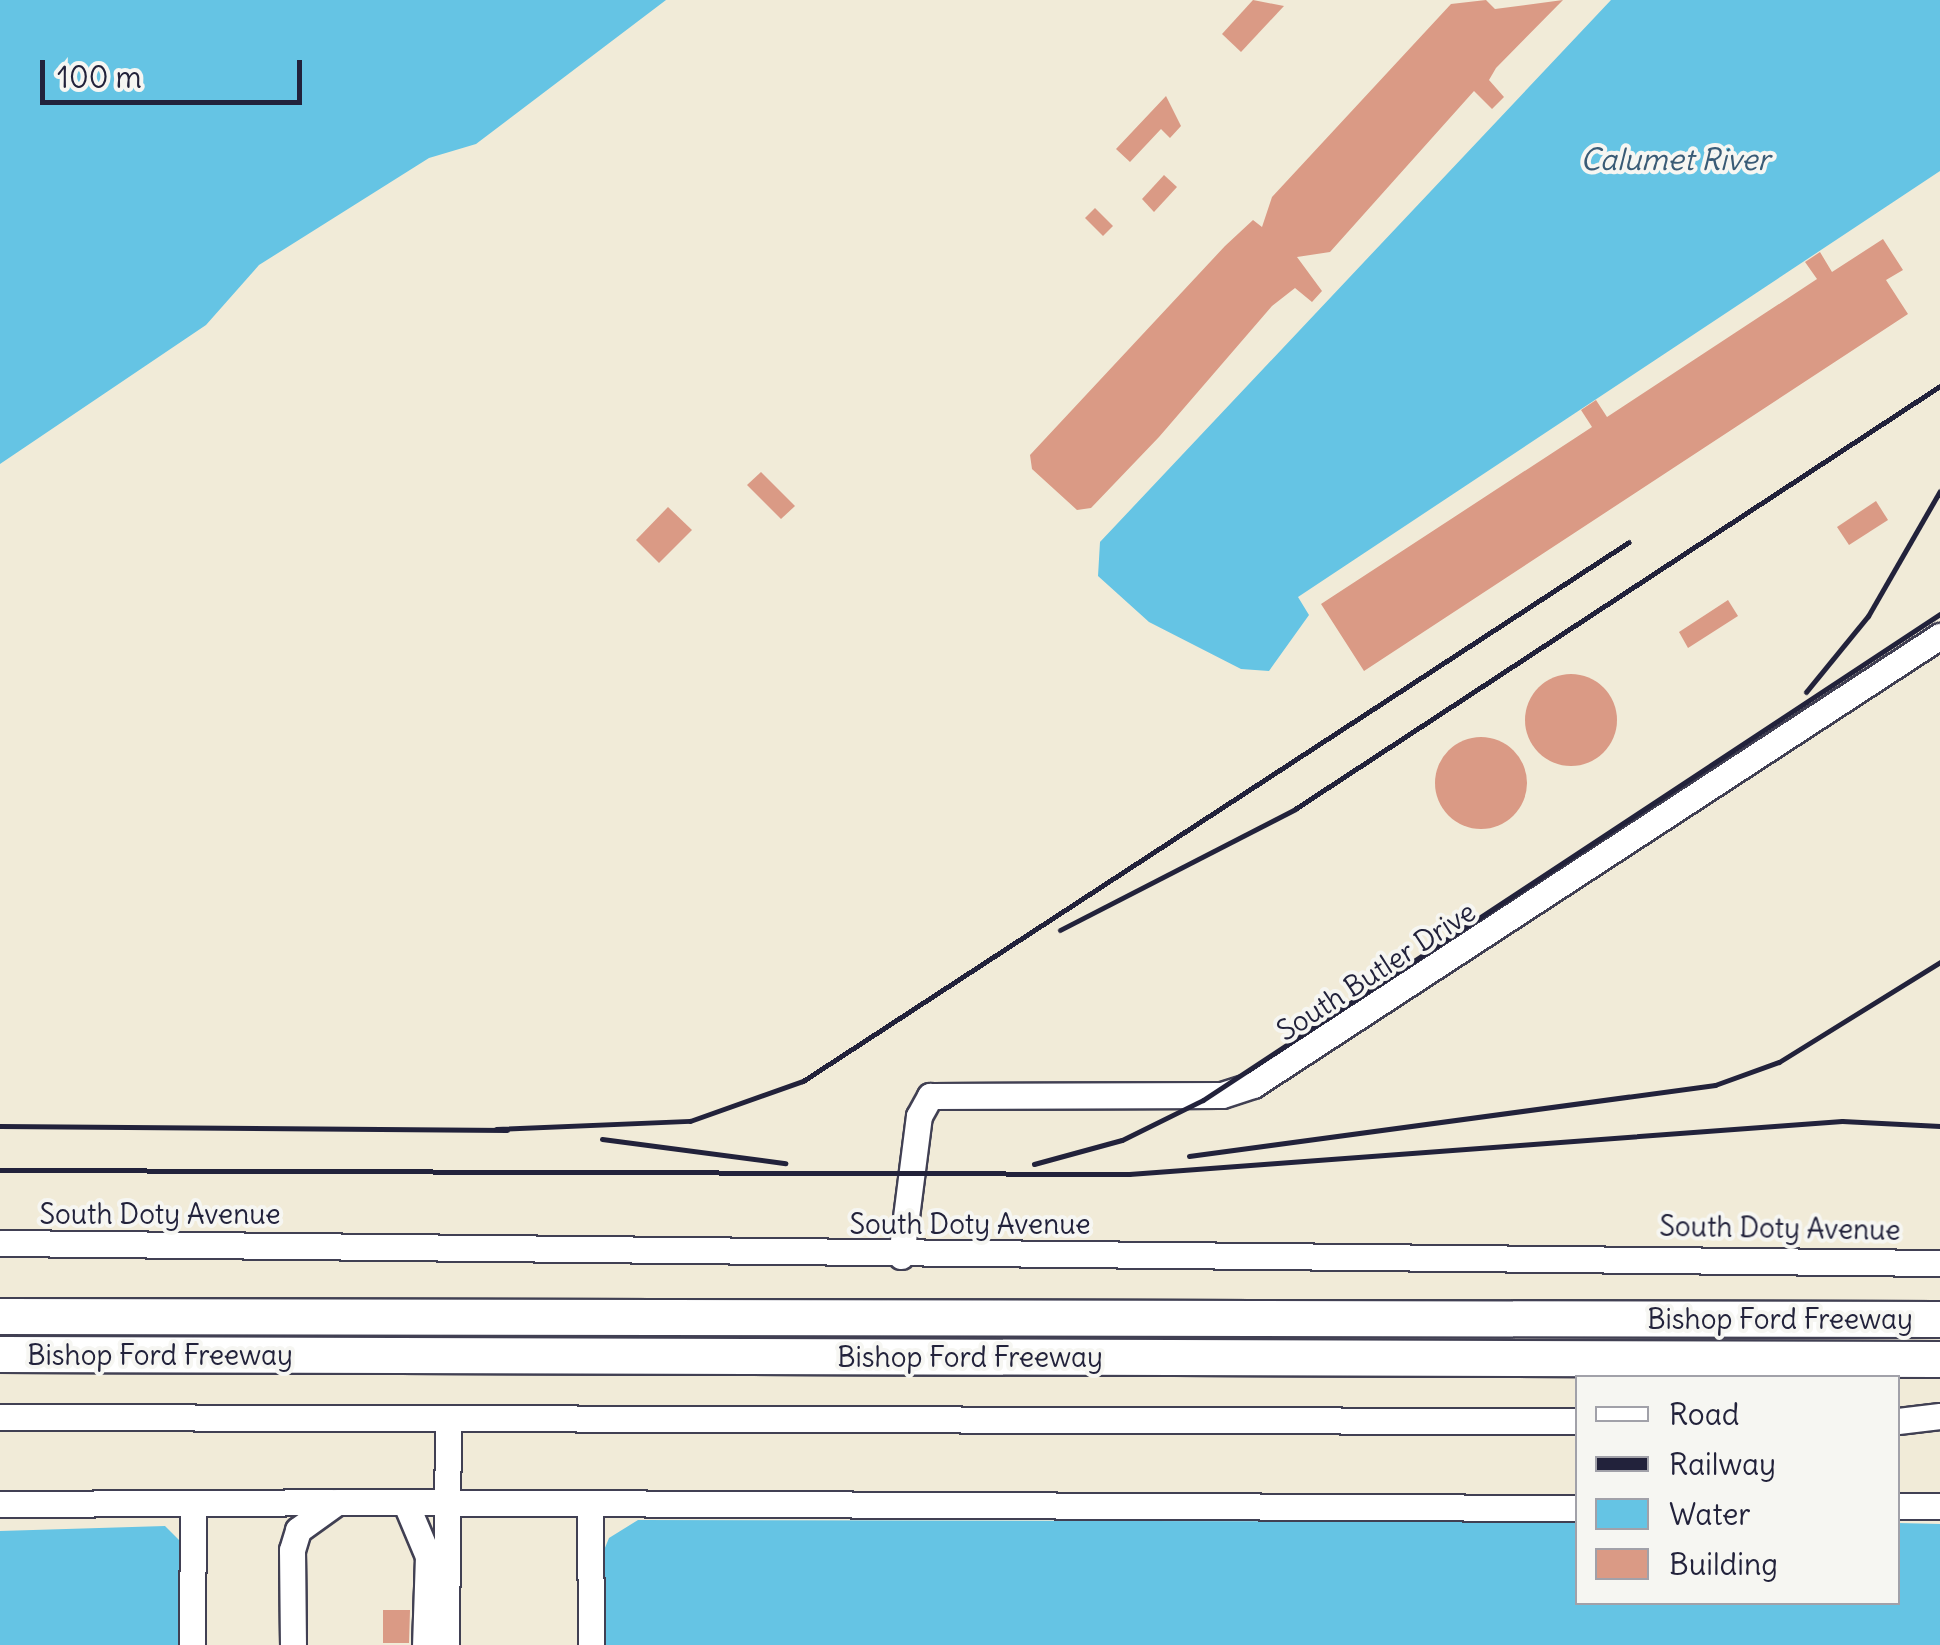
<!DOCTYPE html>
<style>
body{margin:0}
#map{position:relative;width:1940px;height:1645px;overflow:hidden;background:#f1ebd8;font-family:Delius,sans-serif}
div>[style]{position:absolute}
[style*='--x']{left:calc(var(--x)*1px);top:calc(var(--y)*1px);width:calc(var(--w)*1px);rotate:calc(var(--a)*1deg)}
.water>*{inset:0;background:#65c4e4}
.building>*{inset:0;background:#da9a85}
.round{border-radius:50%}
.roads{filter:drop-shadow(2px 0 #414053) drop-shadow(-2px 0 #414053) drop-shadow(0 2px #414053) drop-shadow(0 -2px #414053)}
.minor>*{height:25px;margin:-12.5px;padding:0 12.5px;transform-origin:12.5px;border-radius:12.5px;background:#fff}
.highway>*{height:35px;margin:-17.5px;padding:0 17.5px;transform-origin:17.5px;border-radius:17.5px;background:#fff}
.rail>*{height:5px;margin:-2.5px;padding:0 2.5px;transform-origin:2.5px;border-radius:2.5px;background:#22223b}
span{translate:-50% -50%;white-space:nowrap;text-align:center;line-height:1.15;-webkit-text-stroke:8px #f6f6f2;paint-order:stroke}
.street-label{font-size:28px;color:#22223b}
.water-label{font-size:30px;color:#395b76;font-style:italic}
.legend{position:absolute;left:1575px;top:1375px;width:325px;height:230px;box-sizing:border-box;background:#f6f6f2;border:2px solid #a1a1a9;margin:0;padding:12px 18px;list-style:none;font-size:30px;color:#22223b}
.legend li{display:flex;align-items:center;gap:20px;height:50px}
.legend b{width:50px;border:2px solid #a1a1a9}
.scale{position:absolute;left:40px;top:60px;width:262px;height:45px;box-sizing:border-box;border:5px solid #22223b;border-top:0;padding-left:12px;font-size:30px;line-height:35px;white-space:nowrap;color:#22223b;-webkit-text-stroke:8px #f6f6f2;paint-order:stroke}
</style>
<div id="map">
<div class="water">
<i style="clip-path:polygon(0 0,666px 0,476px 144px,429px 158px,259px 265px,206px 325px,0 464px)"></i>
<i style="clip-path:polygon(1611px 0,1940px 0,1940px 171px,1298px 597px,1309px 615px,1269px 671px,1241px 669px,1149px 622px,1098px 576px,1100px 542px)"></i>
<i style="clip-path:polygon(638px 1520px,1577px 1522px,1578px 1602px,1898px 1602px,1898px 1523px,1940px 1524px,1940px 1645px,601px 1645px,602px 1555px,609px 1538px)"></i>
<i style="clip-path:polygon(165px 1526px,181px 1542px,180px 1645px,0 1645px,0 1531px)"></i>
</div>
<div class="building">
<i style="clip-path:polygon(1253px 0,1284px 6px,1241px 52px,1222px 34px)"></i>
<i style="clip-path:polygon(1486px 0,1495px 9px,1563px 0,1496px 68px,1489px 80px,1504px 97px,1492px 109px,1474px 91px,1330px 252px,1297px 257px,1322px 291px,1312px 302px,1295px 288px,1272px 306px,1159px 437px,1091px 508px,1077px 510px,1032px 469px,1030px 455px,1225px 246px,1253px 220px,1262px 227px,1272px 197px,1451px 4px)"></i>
<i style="clip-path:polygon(1166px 96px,1181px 126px,1170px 138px,1161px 129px,1130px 162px,1116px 149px)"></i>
<i style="clip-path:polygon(1164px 175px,1177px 187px,1154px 212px,1142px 199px)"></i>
<i style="clip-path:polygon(1095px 208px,1113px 226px,1103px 236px,1085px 218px)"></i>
<i style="clip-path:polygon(1883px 239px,1903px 270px,1886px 280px,1908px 314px,1364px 671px,1321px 604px,1592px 427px,1581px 410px,1596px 400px,1607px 417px,1817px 279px,1805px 262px,1820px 252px,1832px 272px)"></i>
<i style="clip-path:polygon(761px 472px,795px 506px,781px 519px,747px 485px)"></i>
<i style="clip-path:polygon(1876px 501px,1888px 520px,1849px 545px,1837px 527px)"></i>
<i style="clip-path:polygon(668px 507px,692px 530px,659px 563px,636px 540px)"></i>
<i style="clip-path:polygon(1728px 600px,1738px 616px,1688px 648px,1679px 632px)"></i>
<i class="round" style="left:1525px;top:674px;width:92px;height:92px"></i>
<i class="round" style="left:1435px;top:737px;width:92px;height:92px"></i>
<i style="clip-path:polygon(383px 1610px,410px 1610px,409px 1643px,383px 1643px)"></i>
</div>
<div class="roads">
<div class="minor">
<i style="--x:0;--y:1243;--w:1940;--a:0.59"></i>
<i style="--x:901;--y:1256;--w:141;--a:-82.7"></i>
<i style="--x:919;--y:1116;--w:23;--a:-61"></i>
<i style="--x:930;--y:1096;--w:292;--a:-0.2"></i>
<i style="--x:1222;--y:1095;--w:33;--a:-18"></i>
<i style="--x:1253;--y:1085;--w:821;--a:-33.17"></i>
<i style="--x:0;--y:1417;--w:1578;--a:0.15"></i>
<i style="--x:1898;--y:1421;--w:42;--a:-6.8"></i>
<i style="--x:0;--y:1504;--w:332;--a:-0.3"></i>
<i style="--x:406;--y:1504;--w:56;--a:67.1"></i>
<i style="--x:428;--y:1556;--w:89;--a:91.9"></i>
<i style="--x:590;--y:1506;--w:139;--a:89.6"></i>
<i style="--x:1898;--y:1506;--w:42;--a:0"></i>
<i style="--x:192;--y:1645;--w:142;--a:-89.6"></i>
<i style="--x:293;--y:1645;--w:95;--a:-90.6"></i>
<i style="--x:292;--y:1550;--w:21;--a:-73"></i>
<i style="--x:298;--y:1530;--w:48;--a:-35.7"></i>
<i style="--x:337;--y:1502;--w:1241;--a:0.28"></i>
<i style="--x:446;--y:1645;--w:227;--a:-89.5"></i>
</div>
<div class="highway">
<i style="--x:0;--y:1316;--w:1940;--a:0.09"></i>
<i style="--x:0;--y:1354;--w:1940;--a:0.15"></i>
</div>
</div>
<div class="rail">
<i style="--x:1806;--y:692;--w:98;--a:-50.8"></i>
<i style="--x:1868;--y:616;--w:144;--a:-60.1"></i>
<i style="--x:1060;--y:930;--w:264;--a:-27.2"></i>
<i style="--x:1295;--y:809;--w:771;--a:-33.26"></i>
<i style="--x:0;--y:1126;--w:507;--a:0.45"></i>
<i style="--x:496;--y:1129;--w:194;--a:-2.4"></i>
<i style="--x:690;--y:1121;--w:120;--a:-19.5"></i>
<i style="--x:803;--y:1081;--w:986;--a:-33.13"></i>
<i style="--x:602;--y:1139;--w:185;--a:7.5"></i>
<i style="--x:1189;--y:1156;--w:531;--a:-7.69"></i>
<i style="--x:1715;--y:1085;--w:68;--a:-19.8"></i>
<i style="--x:1779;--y:1062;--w:190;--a:-31.8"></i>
<i style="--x:1034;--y:1164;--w:91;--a:-15.3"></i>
<i style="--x:1122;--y:1140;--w:90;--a:-26.3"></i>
<i style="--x:1203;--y:1100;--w:883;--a:-33.4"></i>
<i style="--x:0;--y:1170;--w:1129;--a:0.2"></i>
<i style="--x:1129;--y:1174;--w:715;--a:-4.25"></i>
<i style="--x:1842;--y:1121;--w:98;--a:2.9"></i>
</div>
<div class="street-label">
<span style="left:1376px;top:971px;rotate:-33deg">South Butler Drive</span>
<span style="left:160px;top:1214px">South Doty Avenue</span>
<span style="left:970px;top:1224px">South Doty Avenue</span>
<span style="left:1780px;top:1228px;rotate:1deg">South Doty Avenue</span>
<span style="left:1780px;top:1319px">Bishop Ford Freeway</span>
<span style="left:160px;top:1355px">Bishop Ford Freeway</span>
<span style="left:970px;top:1357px">Bishop Ford Freeway</span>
</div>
<div class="water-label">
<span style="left:1675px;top:159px">Calumet River</span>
</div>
<ul class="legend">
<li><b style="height:12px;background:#fff"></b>Road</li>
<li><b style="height:12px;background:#22223b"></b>Railway</li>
<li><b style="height:28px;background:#65c4e4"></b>Water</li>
<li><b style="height:28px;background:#da9a85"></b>Building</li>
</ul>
<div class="scale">100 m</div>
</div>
